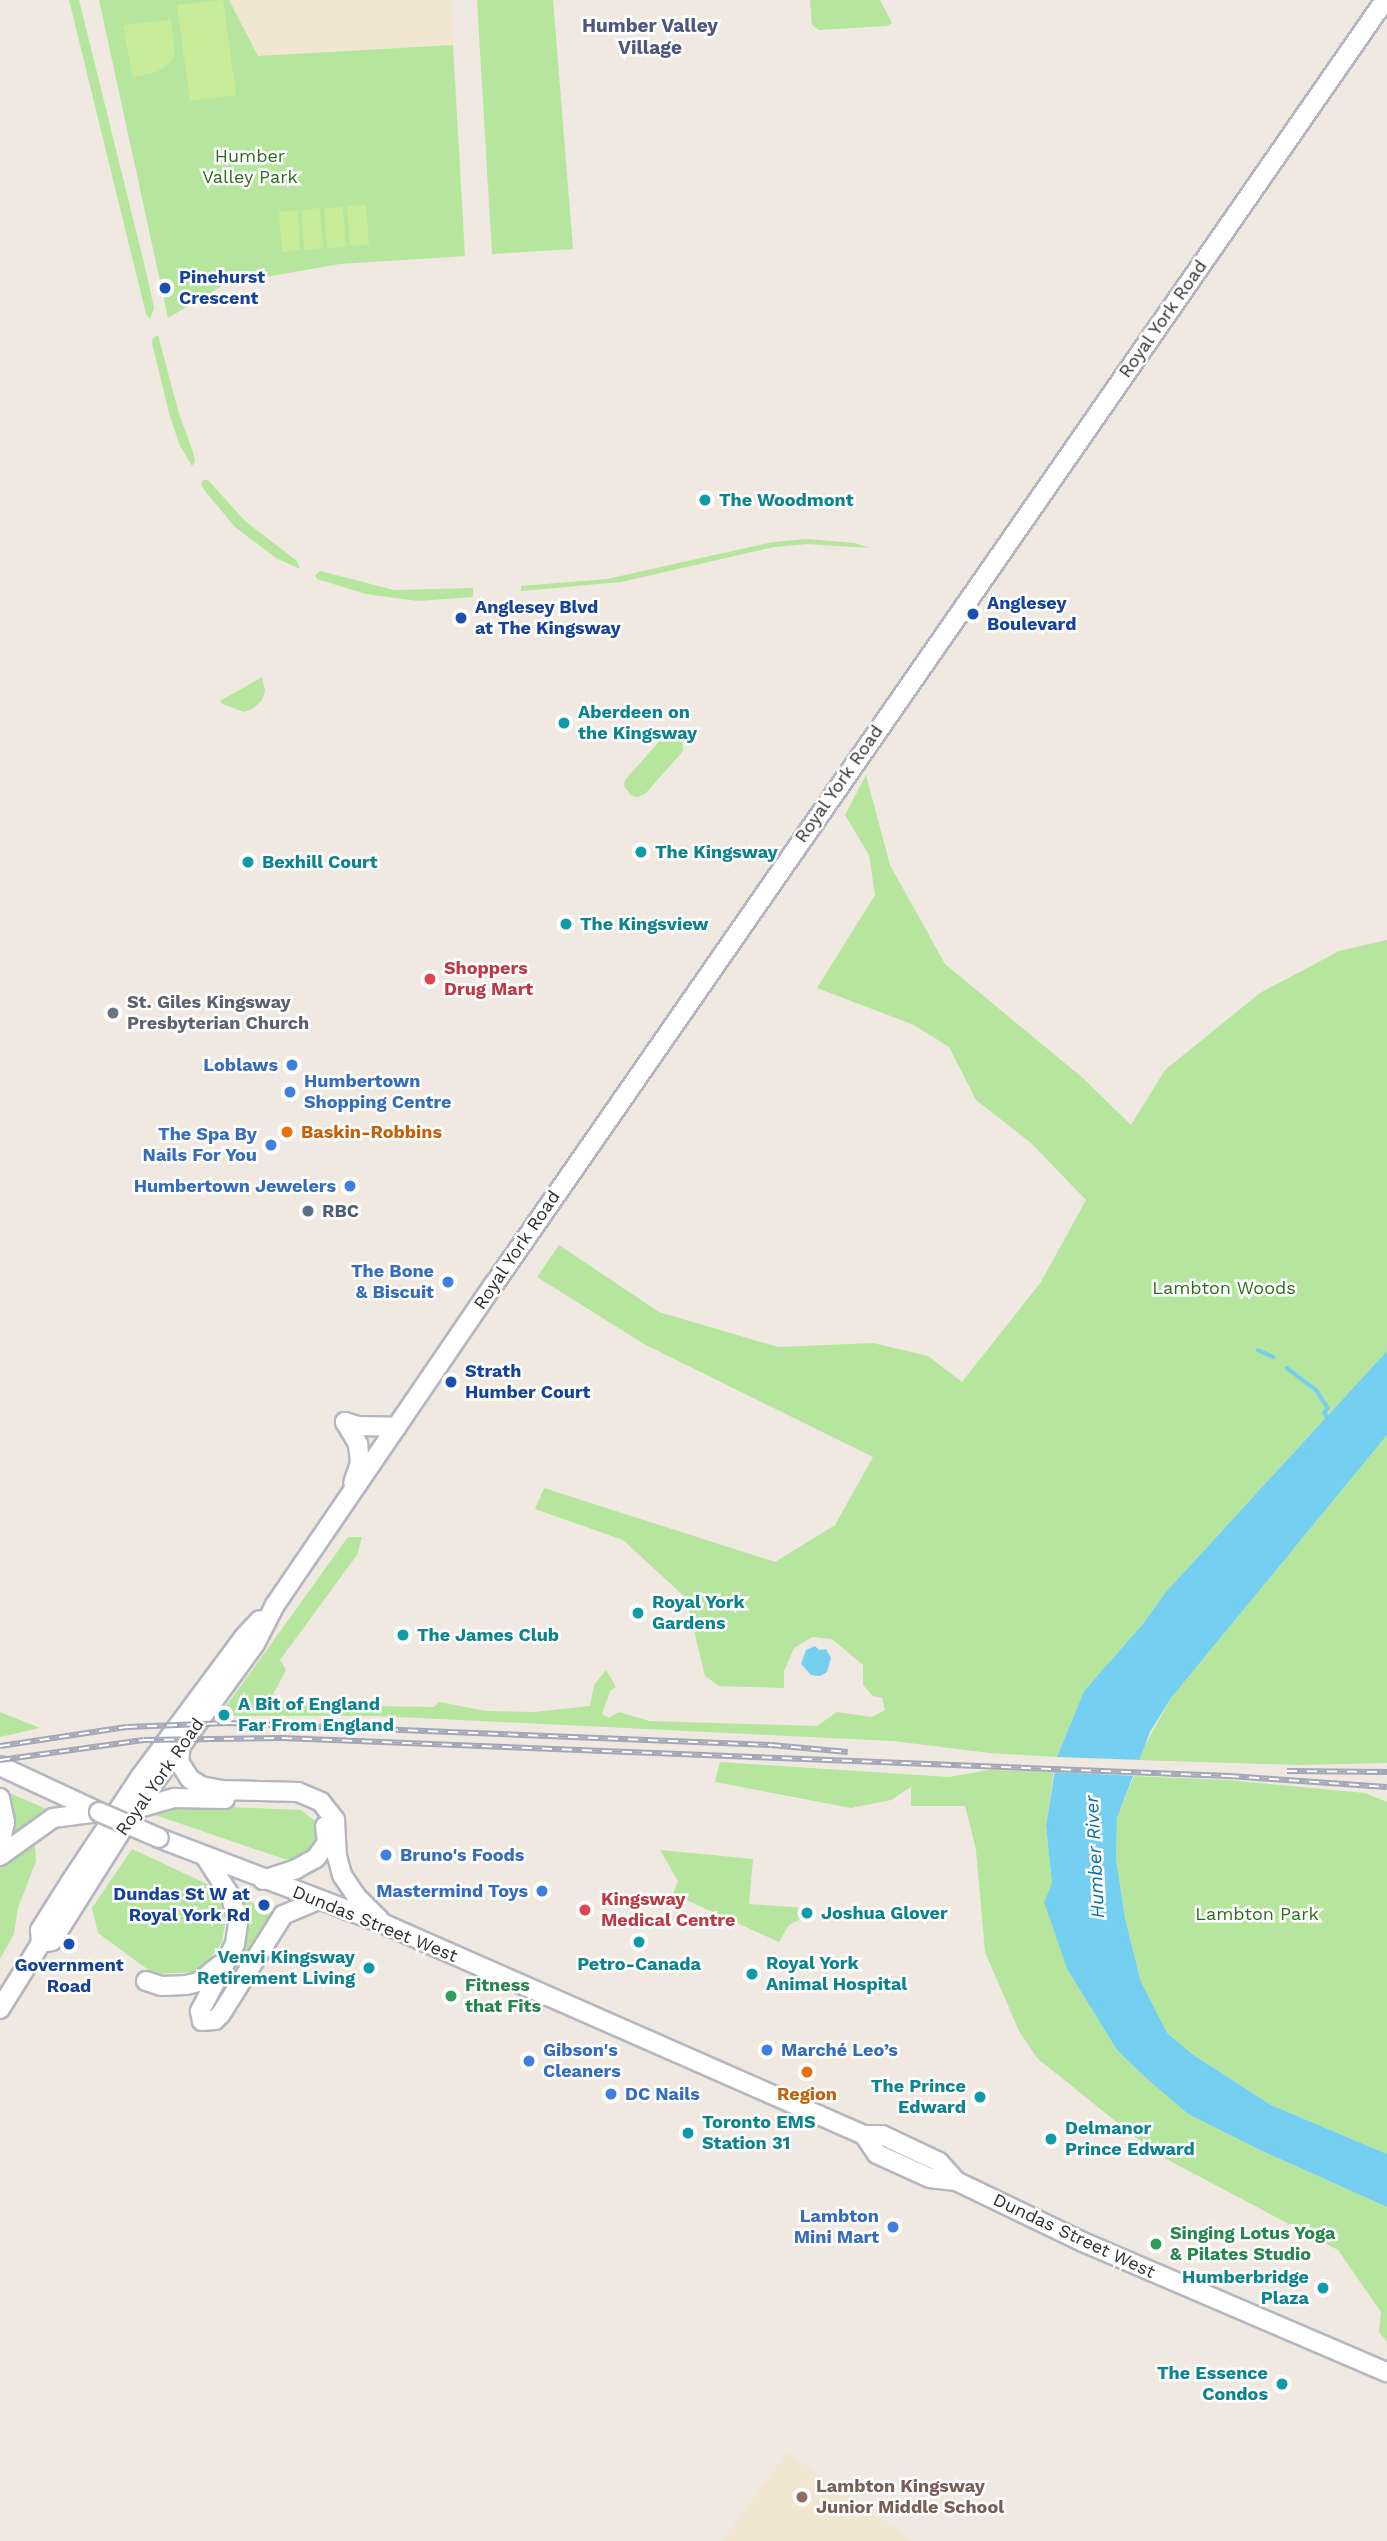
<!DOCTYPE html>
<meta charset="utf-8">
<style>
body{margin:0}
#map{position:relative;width:1387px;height:2541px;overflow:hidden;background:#efe9e1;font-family:"Work Sans",sans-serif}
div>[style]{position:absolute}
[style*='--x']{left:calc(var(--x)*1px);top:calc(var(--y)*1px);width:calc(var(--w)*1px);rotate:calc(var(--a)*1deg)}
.education>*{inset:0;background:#f0e6d1}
.green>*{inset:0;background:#b6e59e}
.pitch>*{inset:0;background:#c9ec9a}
.water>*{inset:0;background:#75cff0}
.pier>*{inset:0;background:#efe9e1}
.stream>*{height:3.5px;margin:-1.75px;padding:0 1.75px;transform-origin:1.75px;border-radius:1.75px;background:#75cff0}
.roads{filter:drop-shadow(2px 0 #b4b7c1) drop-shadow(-2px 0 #b4b7c1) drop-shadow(0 2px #b4b7c1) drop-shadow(0 -2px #b4b7c1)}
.secondary>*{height:18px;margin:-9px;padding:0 9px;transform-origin:9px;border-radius:9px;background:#fff}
.rail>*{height:6px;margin-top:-3px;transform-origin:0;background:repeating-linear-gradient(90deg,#fff 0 10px,#a3a6b8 0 20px);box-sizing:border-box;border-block:2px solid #a3a6b8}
.bridges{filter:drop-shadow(2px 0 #b4b7c1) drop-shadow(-2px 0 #b4b7c1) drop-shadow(0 2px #b4b7c1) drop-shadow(0 -2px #b4b7c1)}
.secondary-bridge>*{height:18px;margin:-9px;padding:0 9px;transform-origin:9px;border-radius:9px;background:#fff}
.dots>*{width:19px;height:19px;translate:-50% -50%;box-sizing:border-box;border:4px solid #fff;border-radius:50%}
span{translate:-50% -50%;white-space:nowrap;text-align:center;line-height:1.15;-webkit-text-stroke:5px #fff;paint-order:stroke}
.park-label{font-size:18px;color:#2c6e1b}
.transit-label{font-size:18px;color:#164399;font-weight:700}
.left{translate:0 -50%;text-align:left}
.right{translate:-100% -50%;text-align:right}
.street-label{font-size:18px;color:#2e2e2e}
.culture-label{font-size:18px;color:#0d838f;font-weight:700}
.health-label{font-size:18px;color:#be3a42;font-weight:700}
.worship-label{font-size:18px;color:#5b616d;font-weight:700}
.shop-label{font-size:18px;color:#366cbe;font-weight:700}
.food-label{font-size:18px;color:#c56008;font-weight:700}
.service-label{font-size:18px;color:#4e5e75;font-weight:700}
.leisure-label{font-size:18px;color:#27864d;font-weight:700}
.education-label{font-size:18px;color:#785e54;font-weight:700}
.neighbourhood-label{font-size:19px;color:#4d5680;font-weight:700}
.water-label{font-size:19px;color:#0d6fa3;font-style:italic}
</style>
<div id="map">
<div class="education">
<i style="clip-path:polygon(229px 0,451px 0,453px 45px,258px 56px)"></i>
<i style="clip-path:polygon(787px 2452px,912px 2541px,722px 2541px)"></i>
</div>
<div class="green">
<i style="clip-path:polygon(69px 0,79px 0,144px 263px,154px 308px,150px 319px,146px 314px)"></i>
<i style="clip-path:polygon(99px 0,229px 0,258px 56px,453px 45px,465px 256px,340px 264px,225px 284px,168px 318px)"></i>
<i style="clip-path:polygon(477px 0,553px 0,573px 249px,492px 254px)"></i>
<i style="clip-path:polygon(810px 0,880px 0,892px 23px,887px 26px,819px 30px,812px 25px)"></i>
<i style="clip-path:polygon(158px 335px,179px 414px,193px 452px,195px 462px,192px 466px,180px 446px,170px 417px,152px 343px,153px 338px)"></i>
<i style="clip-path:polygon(203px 480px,208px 480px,245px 521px,297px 561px,300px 569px,276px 558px,235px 527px,205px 491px,201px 485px)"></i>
<i style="clip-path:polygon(806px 539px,855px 543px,869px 548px,808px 544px,774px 547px,621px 582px,521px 591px,521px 586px,607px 579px,773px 542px)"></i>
<i style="clip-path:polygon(320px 571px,394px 590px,473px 588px,473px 597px,418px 601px,366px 594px,317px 579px,315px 575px)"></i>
<i style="clip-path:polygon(262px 677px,265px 691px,262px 700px,254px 708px,244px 712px,222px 704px,220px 701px)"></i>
<i style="clip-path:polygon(665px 735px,677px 735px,682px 739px,683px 751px,645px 794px,637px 797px,631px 795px,624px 786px,625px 780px)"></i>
<i style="clip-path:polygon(866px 775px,890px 865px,945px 964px,1084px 1079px,1131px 1125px,1165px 1070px,1260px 993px,1339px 951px,1387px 940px,1387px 1351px,1165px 1593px,1143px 1624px,1084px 1691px,1057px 1757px,990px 1753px,893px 1741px,378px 1716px,219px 1716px,348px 1537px,362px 1537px,357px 1555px,280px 1660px,286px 1670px,270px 1700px,360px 1705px,371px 1699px,372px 1706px,434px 1707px,439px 1702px,486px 1711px,535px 1712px,590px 1706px,594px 1685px,606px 1670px,616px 1687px,610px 1691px,602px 1714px,609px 1718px,619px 1712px,649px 1721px,817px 1726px,837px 1712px,872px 1717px,885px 1710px,882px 1698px,873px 1696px,863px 1685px,863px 1665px,832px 1639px,812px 1637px,794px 1648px,784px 1671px,784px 1688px,719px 1686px,705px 1676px,686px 1598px,623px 1540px,535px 1509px,544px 1488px,775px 1562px,835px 1525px,873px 1457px,644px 1344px,537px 1277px,559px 1245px,659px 1312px,778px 1347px,873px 1343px,928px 1356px,962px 1382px,1041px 1282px,1086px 1200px,1031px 1143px,976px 1100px,949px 1047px,914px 1025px,817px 988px,875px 895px,869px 855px,845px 815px)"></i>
<i style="clip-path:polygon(1387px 1435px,1387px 1763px,1299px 1765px,1137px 1760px,1171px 1698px)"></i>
<i style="clip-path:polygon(0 1712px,40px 1728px,0 1737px)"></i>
<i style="clip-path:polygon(720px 1762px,949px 1777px,989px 1770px,1054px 1772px,1046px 1826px,1052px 1883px,1044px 1902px,1067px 1969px,1117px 2050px,1188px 2114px,1262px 2151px,1387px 2207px,1387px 2342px,1379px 2332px,1381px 2312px,1338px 2250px,1155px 2153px,1037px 2058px,1019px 2031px,985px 1952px,976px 1850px,965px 1806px,911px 1806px,911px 1787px,891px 1800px,851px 1808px,715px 1782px)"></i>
<i style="clip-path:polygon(1134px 1776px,1228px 1780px,1365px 1793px,1387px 1802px,1387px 2154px,1271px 2105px,1192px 2054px,1166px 2033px,1141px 1982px,1125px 1918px,1116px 1859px,1117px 1818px)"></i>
<i style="clip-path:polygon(5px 1791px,53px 1812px,33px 1818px,6px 1843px,10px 1811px)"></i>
<i style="clip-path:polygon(177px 1805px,301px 1810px,315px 1821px,318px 1838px,308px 1854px,299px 1859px,284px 1859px,152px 1814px)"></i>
<i style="clip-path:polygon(34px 1835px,36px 1861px,18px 1908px,14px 1934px,0 1959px,0 1867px)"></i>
<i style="clip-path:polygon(132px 1849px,207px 1884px,220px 1900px,225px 1924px,222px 1942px,207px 1963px,196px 1972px,154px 1974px,98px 1933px,92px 1908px)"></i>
<i style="clip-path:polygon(660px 1850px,753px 1859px,749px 1904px,806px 1908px,806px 1916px,789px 1925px,779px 1942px,673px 1894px,678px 1881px)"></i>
<i style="clip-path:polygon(239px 1896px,276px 1915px,218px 2010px,207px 2006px,239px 1954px)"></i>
</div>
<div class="pitch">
<i style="clip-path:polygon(223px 0,236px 95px,190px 101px,177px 5px)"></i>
<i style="clip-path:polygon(171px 20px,175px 56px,170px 63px,157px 72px,133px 77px,123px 25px)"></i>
<i style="clip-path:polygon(366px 205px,369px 245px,350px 246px,347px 206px)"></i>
<i style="clip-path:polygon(343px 207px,346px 247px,327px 248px,324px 208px)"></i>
<i style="clip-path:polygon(320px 208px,323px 248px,304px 250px,301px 210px)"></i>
<i style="clip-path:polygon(298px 210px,300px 250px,282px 252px,279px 212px)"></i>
</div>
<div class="water">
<i style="clip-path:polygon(1387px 1351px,1387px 1435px,1171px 1698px,1150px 1732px,1117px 1818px,1116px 1859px,1125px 1918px,1141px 1982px,1167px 2033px,1192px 2054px,1271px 2105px,1387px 2154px,1387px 2207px,1262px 2151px,1188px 2114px,1143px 2075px,1117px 2050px,1067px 1969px,1044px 1902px,1052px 1883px,1046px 1826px,1057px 1757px,1084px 1691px,1143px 1624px,1165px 1593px)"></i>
<i style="clip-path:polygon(815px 1646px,819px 1650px,826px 1649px,831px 1658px,827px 1672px,820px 1676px,811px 1675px,801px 1664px,806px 1650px)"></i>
</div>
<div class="pier">
<i style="clip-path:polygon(1053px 1757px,1057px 1757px,1141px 1760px,1138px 1776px,1051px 1772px)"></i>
</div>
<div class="stream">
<i style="--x:1258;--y:1350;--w:17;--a:24"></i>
<i style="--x:1287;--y:1368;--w:38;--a:37"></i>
<i style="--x:1317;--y:1391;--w:20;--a:57"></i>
<i style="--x:1328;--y:1408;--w:6;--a:121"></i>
<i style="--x:1325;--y:1413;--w:4;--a:63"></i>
</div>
<div class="roads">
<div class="secondary">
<i style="--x:345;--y:1422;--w:26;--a:59"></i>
<i style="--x:358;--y:1444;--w:19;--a:84"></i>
<i style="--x:360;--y:1463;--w:21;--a:109"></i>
<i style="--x:345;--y:1422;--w:14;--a:17"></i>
<i style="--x:358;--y:1426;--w:39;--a:1"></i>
<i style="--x:181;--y:1745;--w:17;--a:97"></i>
<i style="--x:179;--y:1762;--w:20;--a:57"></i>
<i style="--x:190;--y:1779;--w:13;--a:32"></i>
<i style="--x:201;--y:1786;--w:20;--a:11"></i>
<i style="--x:221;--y:1790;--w:77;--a:1.5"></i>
<i style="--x:298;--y:1792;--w:25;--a:23"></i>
<i style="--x:321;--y:1802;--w:23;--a:52"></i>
<i style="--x:335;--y:1820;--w:36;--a:87"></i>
<i style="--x:337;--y:1856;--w:20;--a:75"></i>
<i style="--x:342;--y:1875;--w:25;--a:56"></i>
<i style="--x:356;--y:1896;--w:33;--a:45"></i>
<i style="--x:0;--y:1766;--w:109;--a:24.9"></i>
<i style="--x:0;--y:1798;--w:25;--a:78"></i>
<i style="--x:5;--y:1822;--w:24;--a:102"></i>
<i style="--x:135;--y:1809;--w:41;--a:-15.8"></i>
<i style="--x:174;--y:1798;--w:51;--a:1.1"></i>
<i style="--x:159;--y:1838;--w:241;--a:20.9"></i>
<i style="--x:384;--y:1924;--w:524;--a:23.73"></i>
<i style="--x:864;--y:2135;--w:18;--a:0"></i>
<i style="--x:882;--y:2135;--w:63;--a:25.3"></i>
<i style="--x:939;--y:2162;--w:25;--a:48"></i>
<i style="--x:956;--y:2181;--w:141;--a:25.7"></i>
<i style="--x:1083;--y:2242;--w:331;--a:23.2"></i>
<i style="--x:0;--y:1856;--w:65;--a:-35.6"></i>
<i style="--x:53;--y:1818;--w:46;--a:-7.4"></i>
<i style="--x:206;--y:1858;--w:46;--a:57.3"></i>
<i style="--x:231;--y:1897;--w:27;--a:75"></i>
<i style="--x:238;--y:1923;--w:21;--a:98"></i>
<i style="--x:235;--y:1944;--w:76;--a:117.6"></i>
<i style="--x:200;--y:2011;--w:10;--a:79"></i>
<i style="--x:202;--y:2021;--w:13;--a:-4"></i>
<i style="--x:215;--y:2020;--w:8;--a:-45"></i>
<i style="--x:221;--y:2014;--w:117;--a:-57.9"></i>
<i style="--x:283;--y:1915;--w:39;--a:-23"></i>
<i style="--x:263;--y:1880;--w:35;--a:-18"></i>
<i style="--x:296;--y:1869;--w:23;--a:-29"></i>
<i style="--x:316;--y:1858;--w:19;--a:-55"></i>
<i style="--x:327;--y:1842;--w:16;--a:-97"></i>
<i style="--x:41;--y:1943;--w:11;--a:-10"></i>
<i style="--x:52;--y:1941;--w:156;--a:-57.8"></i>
<i style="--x:135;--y:1809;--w:204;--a:-54"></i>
<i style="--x:255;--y:1644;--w:44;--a:-62.9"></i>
<i style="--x:275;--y:1605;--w:390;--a:-55.7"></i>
<i style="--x:495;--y:1283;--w:1561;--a:-55.25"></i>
<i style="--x:146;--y:1981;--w:16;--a:18"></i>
<i style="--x:161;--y:1986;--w:25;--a:-2"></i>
<i style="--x:186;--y:1985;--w:13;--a:-13"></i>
<i style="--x:199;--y:1982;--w:27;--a:-39"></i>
<i style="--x:0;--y:2009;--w:78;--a:-58.2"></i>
<i style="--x:41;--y:1943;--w:13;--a:-94"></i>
<i style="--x:40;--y:1930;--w:58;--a:-57.7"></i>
<i style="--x:71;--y:1881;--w:125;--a:-56.4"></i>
<i style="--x:140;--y:1777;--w:174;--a:-53.4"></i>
<i style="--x:244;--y:1637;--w:23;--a:-47"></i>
<i style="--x:864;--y:2135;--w:23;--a:56"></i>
<i style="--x:877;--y:2154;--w:58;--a:24.4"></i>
<i style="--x:930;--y:2178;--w:26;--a:7"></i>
</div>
</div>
<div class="rail">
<i style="--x:0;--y:1746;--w:128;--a:-8.5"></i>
<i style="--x:127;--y:1727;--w:101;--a:-2.3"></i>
<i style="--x:228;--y:1723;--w:543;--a:2.32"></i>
<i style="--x:771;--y:1745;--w:77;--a:5.2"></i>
<i style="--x:0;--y:1760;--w:145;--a:-7.9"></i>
<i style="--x:144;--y:1740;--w:138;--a:-0.8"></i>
<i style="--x:282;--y:1738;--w:948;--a:2.3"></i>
<i style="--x:1229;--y:1776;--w:158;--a:4"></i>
<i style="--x:1287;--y:1771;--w:100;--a:0.6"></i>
</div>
<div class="bridges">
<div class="secondary-bridge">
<i style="--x:99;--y:1812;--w:65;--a:23.4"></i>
</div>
</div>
<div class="dots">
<i style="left:165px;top:288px;background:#1a4fb4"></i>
<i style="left:705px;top:500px;background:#0f9aa8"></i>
<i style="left:973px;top:614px;background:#1a4fb4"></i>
<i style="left:461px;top:618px;background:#1a4fb4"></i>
<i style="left:564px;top:723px;background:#0f9aa8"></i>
<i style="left:641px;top:852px;background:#0f9aa8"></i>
<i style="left:248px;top:862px;background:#0f9aa8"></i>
<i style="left:566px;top:924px;background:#0f9aa8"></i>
<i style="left:430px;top:979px;background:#e0444e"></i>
<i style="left:113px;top:1013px;background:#6b7280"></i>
<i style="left:292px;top:1065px;background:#3f7fe0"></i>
<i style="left:290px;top:1092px;background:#3f7fe0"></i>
<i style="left:287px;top:1132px;background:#e8710a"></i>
<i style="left:271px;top:1145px;background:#3f7fe0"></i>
<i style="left:350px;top:1186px;background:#3f7fe0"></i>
<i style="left:308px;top:1211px;background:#5c6f8a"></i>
<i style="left:448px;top:1282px;background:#3f7fe0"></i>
<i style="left:451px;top:1382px;background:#1a4fb4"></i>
<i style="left:638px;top:1613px;background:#0f9aa8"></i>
<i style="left:403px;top:1635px;background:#0f9aa8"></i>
<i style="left:224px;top:1715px;background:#0f9aa8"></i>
<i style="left:386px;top:1855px;background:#3f7fe0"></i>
<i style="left:542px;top:1891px;background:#3f7fe0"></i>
<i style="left:264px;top:1905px;background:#1a4fb4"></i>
<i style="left:585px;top:1910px;background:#e0444e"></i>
<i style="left:807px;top:1913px;background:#0f9aa8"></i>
<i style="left:639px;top:1942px;background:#0f9aa8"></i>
<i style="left:69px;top:1944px;background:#1a4fb4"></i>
<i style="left:369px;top:1968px;background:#0f9aa8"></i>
<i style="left:752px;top:1974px;background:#0f9aa8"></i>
<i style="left:451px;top:1996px;background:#2e9e5b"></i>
<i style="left:767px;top:2050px;background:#3f7fe0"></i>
<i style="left:529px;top:2061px;background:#3f7fe0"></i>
<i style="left:807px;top:2072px;background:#e8710a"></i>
<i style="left:611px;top:2094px;background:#3f7fe0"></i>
<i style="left:980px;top:2097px;background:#0f9aa8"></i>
<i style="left:688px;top:2133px;background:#0f9aa8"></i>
<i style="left:1051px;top:2139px;background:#0f9aa8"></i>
<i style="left:893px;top:2227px;background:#3f7fe0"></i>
<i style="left:1156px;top:2244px;background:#2e9e5b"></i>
<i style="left:1323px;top:2288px;background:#0f9aa8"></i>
<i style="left:1282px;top:2384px;background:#0f9aa8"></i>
<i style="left:802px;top:2497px;background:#8d6e63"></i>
</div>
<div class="park-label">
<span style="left:250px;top:167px">Humber<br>Valley Park</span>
<span style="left:1224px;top:1288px">Lambton Woods</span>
<span style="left:1257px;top:1914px">Lambton Park</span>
</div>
<div class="transit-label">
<span class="left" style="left:179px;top:288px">Pinehurst<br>Crescent</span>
<span class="left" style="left:987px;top:614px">Anglesey<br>Boulevard</span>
<span class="left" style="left:475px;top:618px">Anglesey Blvd<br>at The Kingsway</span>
<span class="left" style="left:465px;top:1382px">Strath<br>Humber Court</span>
<span class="right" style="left:250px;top:1905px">Dundas St W at<br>Royal York Rd</span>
<span style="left:69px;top:1976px">Government<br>Road</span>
</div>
<div class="street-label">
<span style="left:1163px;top:319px;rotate:-55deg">Royal York Road</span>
<span style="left:839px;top:784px;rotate:-55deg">Royal York Road</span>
<span style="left:517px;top:1250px;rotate:-56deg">Royal York Road</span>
<span style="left:160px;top:1777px;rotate:-55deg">Royal York Road</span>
<span style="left:375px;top:1924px;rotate:22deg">Dundas Street West</span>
<span style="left:1074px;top:2236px;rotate:25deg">Dundas Street West</span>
</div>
<div class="culture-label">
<span class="left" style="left:719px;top:500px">The Woodmont</span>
<span class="left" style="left:578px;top:723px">Aberdeen on<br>the Kingsway</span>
<span class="left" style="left:655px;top:852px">The Kingsway</span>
<span class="left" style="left:262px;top:862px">Bexhill Court</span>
<span class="left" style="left:580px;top:924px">The Kingsview</span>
<span class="left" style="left:652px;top:1613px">Royal York<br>Gardens</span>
<span class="left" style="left:417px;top:1635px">The James Club</span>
<span class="left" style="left:238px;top:1715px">A Bit of England<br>Far From England</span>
<span class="left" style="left:821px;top:1913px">Joshua Glover</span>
<span class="right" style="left:355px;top:1968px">Venvi Kingsway<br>Retirement Living</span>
<span style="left:639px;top:1964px">Petro-Canada</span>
<span class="left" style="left:766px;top:1974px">Royal York<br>Animal Hospital</span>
<span class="right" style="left:966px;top:2097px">The Prince<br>Edward</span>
<span class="left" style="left:702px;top:2133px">Toronto EMS<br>Station 31</span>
<span class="left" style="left:1065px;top:2139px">Delmanor<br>Prince Edward</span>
<span class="right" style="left:1309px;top:2288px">Humberbridge<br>Plaza</span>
<span class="right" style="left:1268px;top:2384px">The Essence<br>Condos</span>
</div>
<div class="health-label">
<span class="left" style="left:444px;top:979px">Shoppers<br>Drug Mart</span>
<span class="left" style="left:601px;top:1910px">Kingsway<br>Medical Centre</span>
</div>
<div class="worship-label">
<span class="left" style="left:127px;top:1013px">St. Giles Kingsway<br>Presbyterian Church</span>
</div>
<div class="shop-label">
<span class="right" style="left:278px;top:1065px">Loblaws</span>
<span class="left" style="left:304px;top:1092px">Humbertown<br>Shopping Centre</span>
<span class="right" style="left:257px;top:1145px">The Spa By<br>Nails For You</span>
<span class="right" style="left:336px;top:1186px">Humbertown Jewelers</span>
<span class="right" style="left:434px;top:1282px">The Bone<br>&amp; Biscuit</span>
<span class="left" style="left:400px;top:1855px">Bruno's Foods</span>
<span class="right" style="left:528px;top:1891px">Mastermind Toys</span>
<span class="left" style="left:781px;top:2050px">Marché Leo’s</span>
<span class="left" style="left:543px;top:2061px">Gibson's<br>Cleaners</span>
<span class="left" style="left:625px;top:2094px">DC Nails</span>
<span class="right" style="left:879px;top:2227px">Lambton<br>Mini Mart</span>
</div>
<div class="food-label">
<span class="left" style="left:301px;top:1132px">Baskin-Robbins</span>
<span style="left:807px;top:2094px">Region</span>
</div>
<div class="service-label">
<span class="left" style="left:322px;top:1211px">RBC</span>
</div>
<div class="leisure-label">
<span class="left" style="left:465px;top:1996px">Fitness<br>that Fits</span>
<span class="left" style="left:1170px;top:2244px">Singing Lotus Yoga<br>&amp; Pilates Studio</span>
</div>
<div class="education-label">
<span class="left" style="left:816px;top:2497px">Lambton Kingsway<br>Junior Middle School</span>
</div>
<div class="neighbourhood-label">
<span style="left:650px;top:37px">Humber Valley<br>Village</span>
</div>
<div class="water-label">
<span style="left:1095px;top:1857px;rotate:-93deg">Humber River</span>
</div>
</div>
